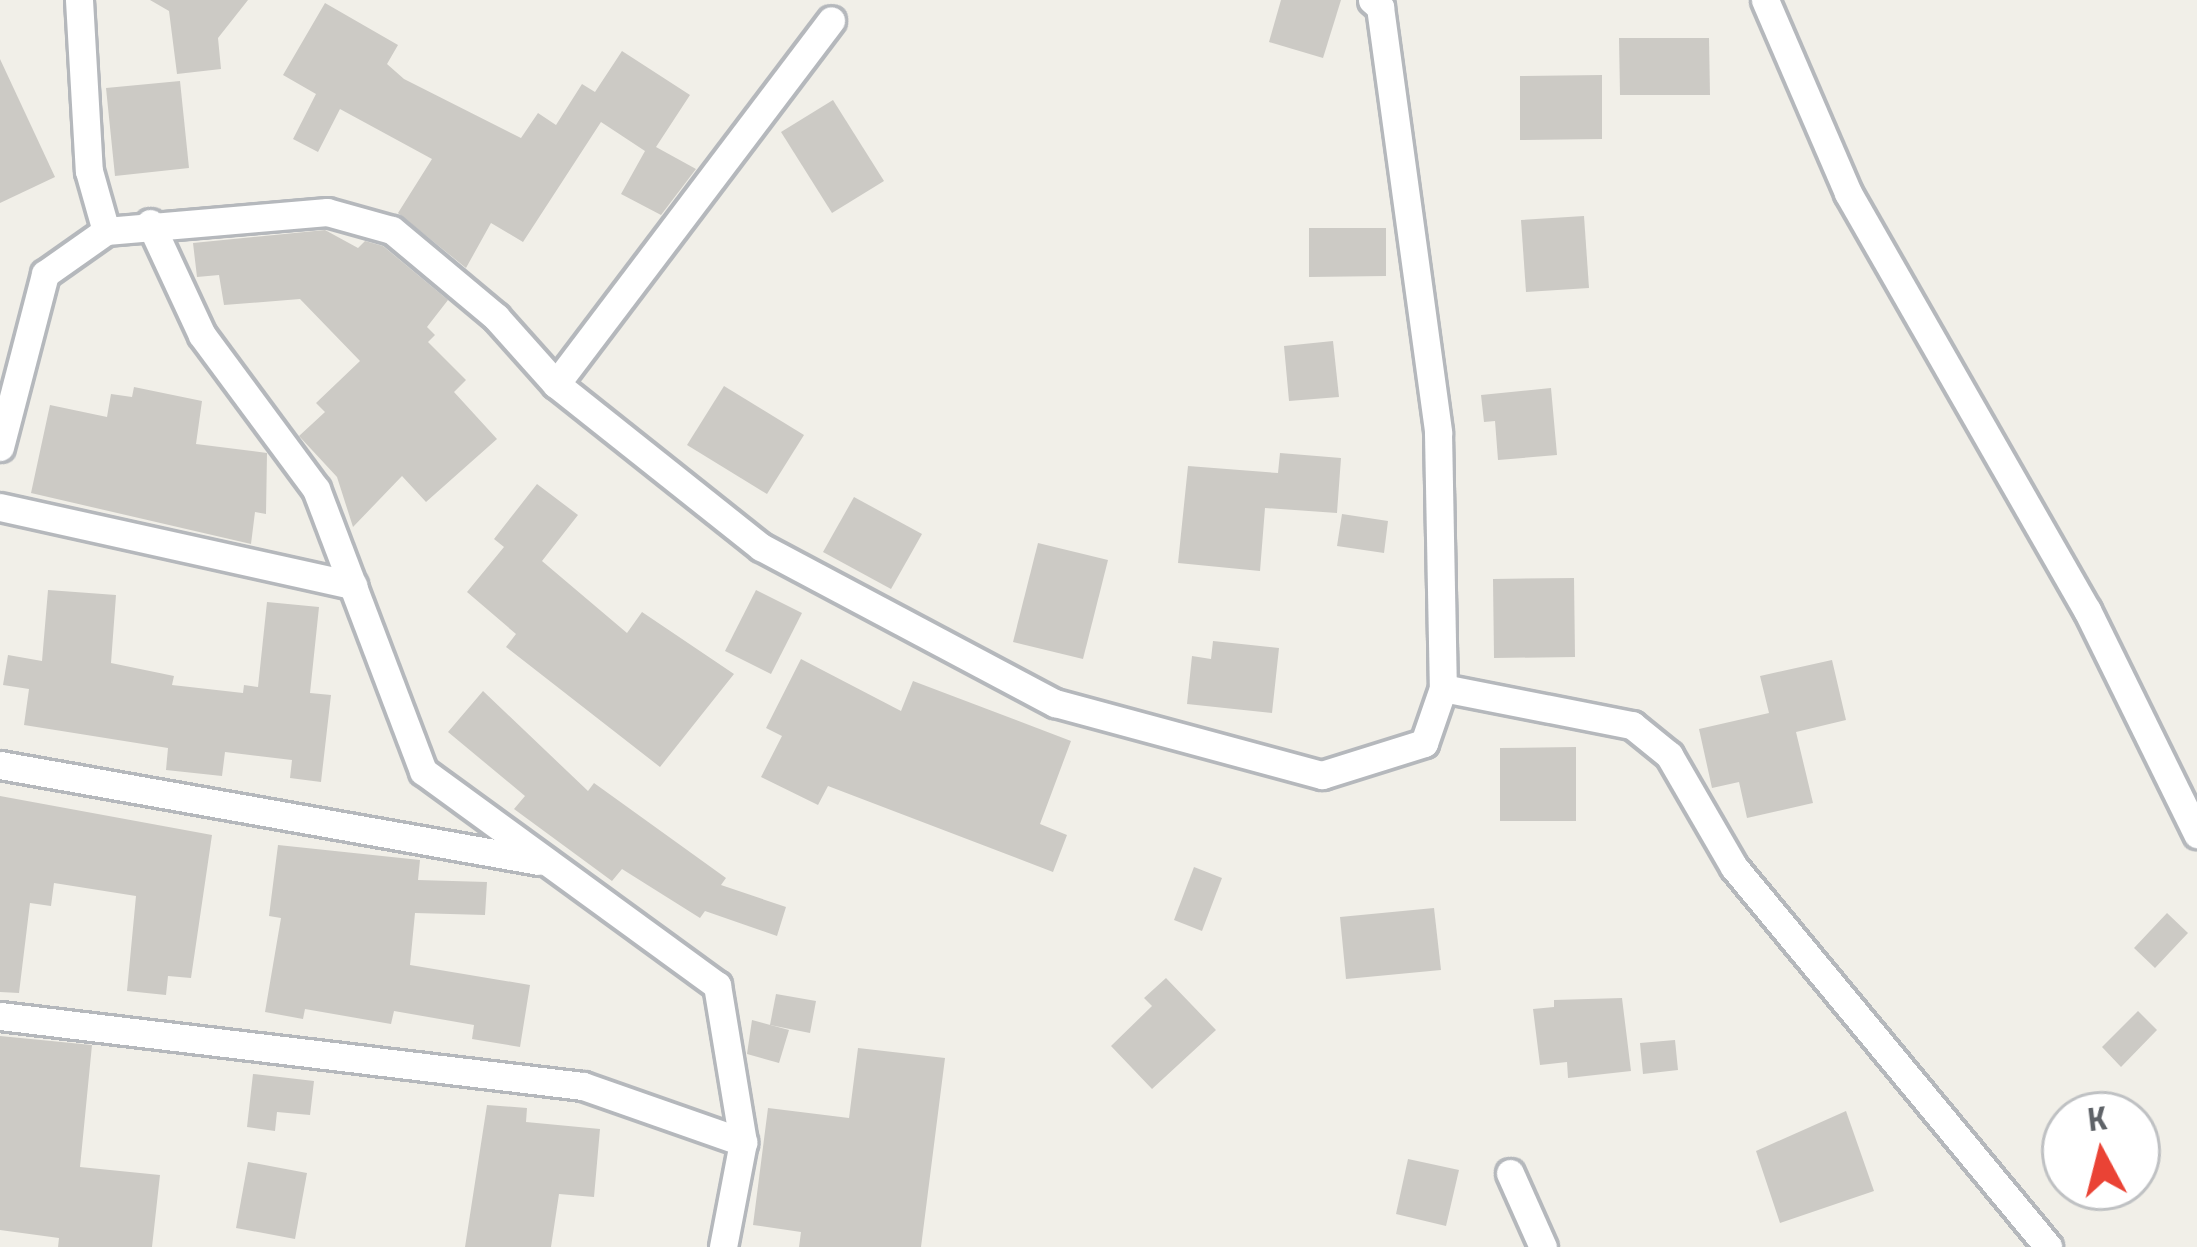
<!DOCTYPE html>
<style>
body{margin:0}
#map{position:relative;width:2197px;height:1247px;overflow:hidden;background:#f1efe8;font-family:"Titillium Web",sans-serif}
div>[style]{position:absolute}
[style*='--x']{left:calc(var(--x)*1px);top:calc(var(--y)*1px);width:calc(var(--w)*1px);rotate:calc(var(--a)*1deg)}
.building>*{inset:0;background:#cccac5}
.roads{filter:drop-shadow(3px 0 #b5b8bc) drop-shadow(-3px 0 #b5b8bc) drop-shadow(0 3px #b5b8bc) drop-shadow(0 -3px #b5b8bc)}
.minor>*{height:27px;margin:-13.5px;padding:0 13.5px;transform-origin:13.5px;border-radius:13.5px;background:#fff}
span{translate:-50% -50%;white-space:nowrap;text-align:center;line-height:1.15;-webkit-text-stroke:10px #fff;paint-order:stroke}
.north{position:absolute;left:2041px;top:1091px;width:120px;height:120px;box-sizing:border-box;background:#fff;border:3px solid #bfc1c3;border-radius:50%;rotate:353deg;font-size:33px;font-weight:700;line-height:48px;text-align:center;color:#5f6368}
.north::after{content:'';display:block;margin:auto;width:42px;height:54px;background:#ea4335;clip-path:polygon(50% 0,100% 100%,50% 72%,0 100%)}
</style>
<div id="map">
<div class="building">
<i style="clip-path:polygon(150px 0,248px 0,218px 38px,221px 69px,177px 74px,169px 11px)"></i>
<i style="clip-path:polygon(1281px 0,1341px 0,1323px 58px,1269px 42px)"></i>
<i style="clip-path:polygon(325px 3px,398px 45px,387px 64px,404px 79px,521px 138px,538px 113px,556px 125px,582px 84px,595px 92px,622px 51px,690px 95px,656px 147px,696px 169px,661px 215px,621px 194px,645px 151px,601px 122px,523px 242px,491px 223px,466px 268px,398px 213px,432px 159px,340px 109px,318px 152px,293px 139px,316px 94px,283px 75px)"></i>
<i style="clip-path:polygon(1619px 38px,1709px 38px,1710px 95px,1620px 95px)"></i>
<i style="clip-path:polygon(0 59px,55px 177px,0 203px)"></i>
<i style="clip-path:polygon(1602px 75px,1602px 139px,1520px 140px,1520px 76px)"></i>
<i style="clip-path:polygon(180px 81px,189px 168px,115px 176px,106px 88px)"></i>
<i style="clip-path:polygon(833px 100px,884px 181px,832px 213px,781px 132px)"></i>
<i style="clip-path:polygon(1584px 216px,1589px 288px,1526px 292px,1521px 220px)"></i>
<i style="clip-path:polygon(1309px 228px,1386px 228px,1386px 276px,1309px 277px)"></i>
<i style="clip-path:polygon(325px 230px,358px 248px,365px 241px,383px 246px,448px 300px,427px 327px,435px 335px,428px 342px,466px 380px,454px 392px,497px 439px,426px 502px,402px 476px,353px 527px,337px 477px,299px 436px,325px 412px,316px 403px,360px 361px,300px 299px,224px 305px,219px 275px,197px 277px,193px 243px)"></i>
<i style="clip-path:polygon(1333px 341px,1339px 397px,1289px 401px,1284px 346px)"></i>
<i style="clip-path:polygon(724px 386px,804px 435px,767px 494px,687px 445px)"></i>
<i style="clip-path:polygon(134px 387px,202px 401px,196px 444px,267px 453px,266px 514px,255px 512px,251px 544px,31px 493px,50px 405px,107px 417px,111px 394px,132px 397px)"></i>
<i style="clip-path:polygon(1551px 388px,1557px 455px,1498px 460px,1495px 421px,1484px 422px,1481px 395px)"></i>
<i style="clip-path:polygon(1280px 453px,1341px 458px,1337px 513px,1265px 508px,1260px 571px,1178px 563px,1188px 466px,1278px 473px)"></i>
<i style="clip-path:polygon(537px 484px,578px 515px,542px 561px,627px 633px,642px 612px,734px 674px,660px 767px,506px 647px,516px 634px,467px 592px,504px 547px,494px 539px)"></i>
<i style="clip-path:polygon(854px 497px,922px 534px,891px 589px,823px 552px)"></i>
<i style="clip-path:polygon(1342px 514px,1388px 521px,1384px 553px,1337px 546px)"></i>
<i style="clip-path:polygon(1038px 543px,1108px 560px,1083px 659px,1013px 642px)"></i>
<i style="clip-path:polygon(1574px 578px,1575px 657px,1494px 658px,1493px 579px)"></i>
<i style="clip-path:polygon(48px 590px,116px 595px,111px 663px,174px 676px,172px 685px,243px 693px,244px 685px,258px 687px,267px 602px,319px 607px,310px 693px,331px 695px,321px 782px,290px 778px,292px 760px,225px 752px,222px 776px,166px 770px,168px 748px,24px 725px,29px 689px,3px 685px,8px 655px,42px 661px)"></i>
<i style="clip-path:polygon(756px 590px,802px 613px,771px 674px,725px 651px)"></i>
<i style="clip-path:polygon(1213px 641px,1279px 648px,1272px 713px,1187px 704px,1192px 656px,1211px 659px)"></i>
<i style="clip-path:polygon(801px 659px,901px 711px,913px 681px,1071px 741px,1040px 824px,1067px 835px,1053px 872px,828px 786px,818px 805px,761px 777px,782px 736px,766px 728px)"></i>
<i style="clip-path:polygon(1832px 660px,1846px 720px,1796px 732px,1813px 803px,1747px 818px,1739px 782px,1712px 788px,1699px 729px,1769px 713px,1760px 676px)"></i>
<i style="clip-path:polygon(483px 691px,588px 791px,594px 783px,726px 878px,721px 885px,786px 907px,777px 936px,705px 911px,700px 918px,622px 869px,612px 881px,514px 809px,525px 796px,448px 732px)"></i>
<i style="clip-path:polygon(1576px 747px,1576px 821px,1500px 821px,1500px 748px)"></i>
<i style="clip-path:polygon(0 796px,212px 835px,191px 978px,168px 976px,166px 995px,127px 991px,136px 896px,54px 883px,51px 906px,30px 903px,19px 993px,0 992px)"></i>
<i style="clip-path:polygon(278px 845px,420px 860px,418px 880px,487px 882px,485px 915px,415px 913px,410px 965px,530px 985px,520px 1047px,472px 1039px,474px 1025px,394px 1011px,391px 1024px,305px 1009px,303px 1019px,265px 1012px,281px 918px,269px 916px)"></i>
<i style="clip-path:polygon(1194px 867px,1222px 878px,1202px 931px,1174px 920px)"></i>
<i style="clip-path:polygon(1434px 908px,1441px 970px,1346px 979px,1340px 917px)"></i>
<i style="clip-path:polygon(2167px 913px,2188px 933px,2155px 968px,2134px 948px)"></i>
<i style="clip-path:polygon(1166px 978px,1216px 1030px,1152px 1089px,1111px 1046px,1152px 1006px,1144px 998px)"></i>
<i style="clip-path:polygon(776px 994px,816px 1001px,810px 1033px,770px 1025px)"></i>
<i style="clip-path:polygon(1622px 998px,1631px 1071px,1568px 1078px,1567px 1062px,1540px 1065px,1533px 1009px,1554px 1007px,1554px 1000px)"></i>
<i style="clip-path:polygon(2138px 1011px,2157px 1030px,2121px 1067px,2102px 1047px)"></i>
<i style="clip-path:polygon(752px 1020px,789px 1030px,779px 1063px,747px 1054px)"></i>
<i style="clip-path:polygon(0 1036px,92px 1045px,80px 1167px,160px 1175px,152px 1247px,58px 1247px,59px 1238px,0 1230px)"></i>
<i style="clip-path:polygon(1675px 1040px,1678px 1070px,1643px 1074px,1640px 1043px)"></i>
<i style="clip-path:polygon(858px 1048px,945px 1058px,921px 1247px,799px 1247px,801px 1232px,753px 1225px,768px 1108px,849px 1118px)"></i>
<i style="clip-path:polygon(253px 1074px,314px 1081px,310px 1115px,277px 1112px,275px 1131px,247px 1127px)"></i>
<i style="clip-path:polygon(487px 1105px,527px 1108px,526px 1122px,600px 1129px,594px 1197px,559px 1194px,551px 1247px,465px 1247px)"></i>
<i style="clip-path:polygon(1846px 1111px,1874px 1191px,1780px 1223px,1756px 1151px)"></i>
<i style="clip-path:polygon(1408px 1159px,1459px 1170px,1446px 1226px,1396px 1214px)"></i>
<i style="clip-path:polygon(248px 1162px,307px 1173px,295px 1239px,236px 1228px)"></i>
</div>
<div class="roads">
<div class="minor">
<i style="--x:79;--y:0;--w:171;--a:86.7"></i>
<i style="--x:89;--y:171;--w:62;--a:74.2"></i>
<i style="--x:1372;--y:0;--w:11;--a:41"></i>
<i style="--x:1380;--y:7;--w:430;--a:82.2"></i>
<i style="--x:1438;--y:433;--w:255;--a:88.9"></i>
<i style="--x:1765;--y:0;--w:210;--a:66.7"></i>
<i style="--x:1848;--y:193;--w:481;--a:60.2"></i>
<i style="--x:2087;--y:610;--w:250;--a:63.8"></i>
<i style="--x:150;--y:223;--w:123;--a:65.1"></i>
<i style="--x:202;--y:335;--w:192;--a:53.5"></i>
<i style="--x:316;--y:489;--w:302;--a:69.2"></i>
<i style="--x:423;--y:771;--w:364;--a:36.1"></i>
<i style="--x:717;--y:985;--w:159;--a:80.6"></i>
<i style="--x:743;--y:1142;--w:107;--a:100.8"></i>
<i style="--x:556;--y:384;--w:456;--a:-52.9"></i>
<i style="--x:0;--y:447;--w:179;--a:-75.4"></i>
<i style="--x:45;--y:274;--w:75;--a:-35.2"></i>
<i style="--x:106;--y:231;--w:222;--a:-4.9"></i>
<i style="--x:327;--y:212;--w:67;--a:15.5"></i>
<i style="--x:392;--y:230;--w:136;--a:39.9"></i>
<i style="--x:496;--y:317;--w:90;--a:48.2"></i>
<i style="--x:556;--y:384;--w:262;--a:38.5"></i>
<i style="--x:761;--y:547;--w:333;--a:28"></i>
<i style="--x:1055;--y:703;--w:277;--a:15.1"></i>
<i style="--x:1322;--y:775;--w:107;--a:-17.4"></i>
<i style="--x:1424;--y:743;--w:58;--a:-70.9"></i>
<i style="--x:1443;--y:688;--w:193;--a:11.1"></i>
<i style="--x:1632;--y:725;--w:48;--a:39"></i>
<i style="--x:1669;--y:755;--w:129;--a:59.9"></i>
<i style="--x:1734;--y:867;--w:493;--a:50.4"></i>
<i style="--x:0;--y:507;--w:362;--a:12.5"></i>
<i style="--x:0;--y:765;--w:547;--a:10.1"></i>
<i style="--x:0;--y:1016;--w:587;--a:6.85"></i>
<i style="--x:583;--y:1086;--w:170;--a:19.3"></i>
<i style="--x:1510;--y:1173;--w:81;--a:66"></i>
</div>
</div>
<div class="north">K</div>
</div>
